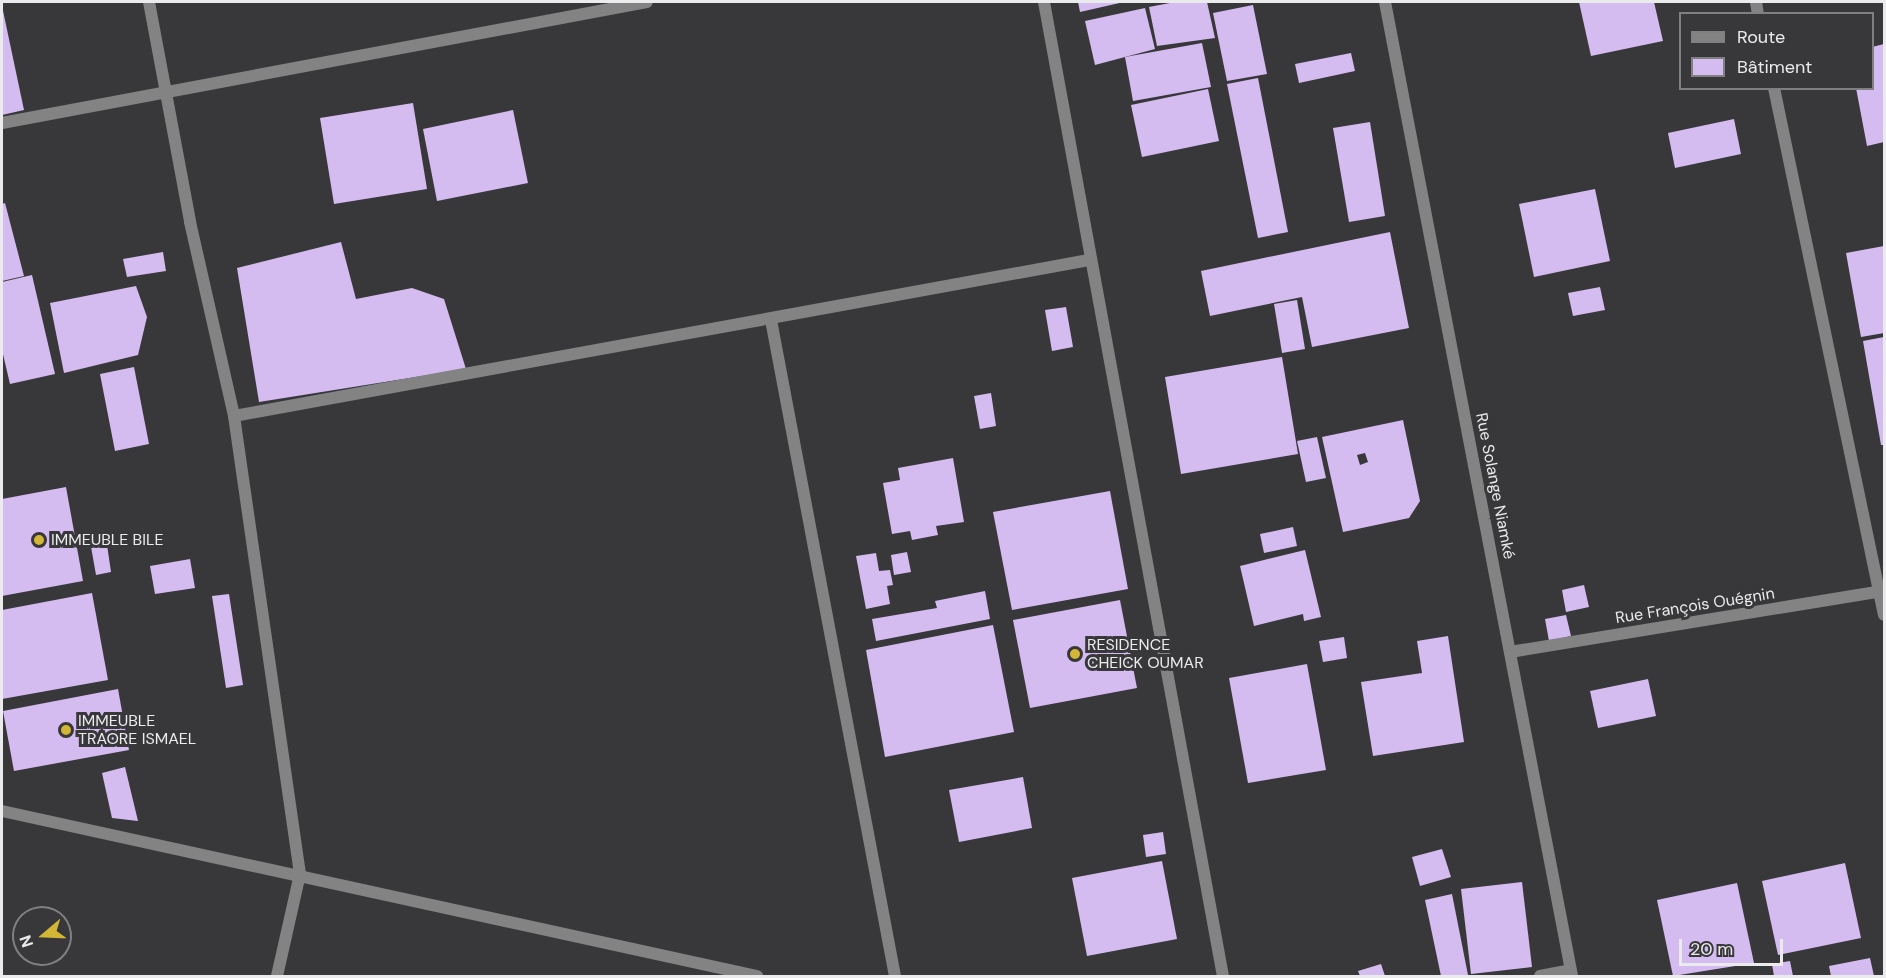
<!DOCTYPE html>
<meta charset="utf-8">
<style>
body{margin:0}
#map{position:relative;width:1886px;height:978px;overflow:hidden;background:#38373a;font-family:"DM Sans",sans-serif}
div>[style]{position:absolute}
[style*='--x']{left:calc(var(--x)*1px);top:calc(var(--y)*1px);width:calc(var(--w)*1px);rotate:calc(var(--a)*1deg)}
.building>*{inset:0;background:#d5bcf0}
.minor>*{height:12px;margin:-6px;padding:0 6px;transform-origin:6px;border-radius:6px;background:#838384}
.dots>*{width:16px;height:16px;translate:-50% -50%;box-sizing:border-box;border:3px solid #38373a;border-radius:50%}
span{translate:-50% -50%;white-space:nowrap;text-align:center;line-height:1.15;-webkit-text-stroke:6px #38373a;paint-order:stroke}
.street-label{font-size:16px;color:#ebeaec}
.poi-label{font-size:16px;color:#ebeaec}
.left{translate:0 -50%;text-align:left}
.frame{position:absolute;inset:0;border:3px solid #ebeaec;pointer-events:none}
.legend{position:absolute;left:1679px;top:12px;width:195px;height:78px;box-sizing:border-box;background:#38373a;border:2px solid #807f81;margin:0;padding:8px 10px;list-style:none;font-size:18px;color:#ebeaec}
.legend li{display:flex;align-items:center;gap:12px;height:30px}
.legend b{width:30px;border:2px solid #807f81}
.north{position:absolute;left:12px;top:906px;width:60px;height:60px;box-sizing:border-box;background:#38373a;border:2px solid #807f81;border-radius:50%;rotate:251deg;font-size:16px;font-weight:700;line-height:24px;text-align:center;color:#ebeaec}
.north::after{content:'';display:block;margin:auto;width:21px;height:27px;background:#d3b635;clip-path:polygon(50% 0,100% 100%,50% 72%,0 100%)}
.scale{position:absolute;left:1679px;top:939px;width:104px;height:27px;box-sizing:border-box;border:3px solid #ebeaec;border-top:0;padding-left:8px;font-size:18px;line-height:21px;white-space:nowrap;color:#ebeaec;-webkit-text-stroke:4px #38373a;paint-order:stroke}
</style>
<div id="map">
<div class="building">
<i style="clip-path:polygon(1078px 2px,1124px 2px,1080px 12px)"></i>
<i style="clip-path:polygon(1175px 2px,1207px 2px,1215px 38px,1157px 46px,1149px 7px)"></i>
<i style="clip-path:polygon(1579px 2px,1654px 2px,1663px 41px,1591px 56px)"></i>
<i style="clip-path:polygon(1253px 5px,1267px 74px,1227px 81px,1213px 13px)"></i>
<i style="clip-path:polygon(2px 6px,24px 110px,2px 115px)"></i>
<i style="clip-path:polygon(1145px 8px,1155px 49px,1095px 65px,1085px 21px)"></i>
<i style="clip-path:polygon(1202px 43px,1211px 87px,1133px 101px,1125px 57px)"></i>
<i style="clip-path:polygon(1884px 44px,1884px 142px,1867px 146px,1856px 88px,1872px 88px,1872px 47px)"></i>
<i style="clip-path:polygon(1351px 53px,1355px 71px,1299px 83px,1295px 64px)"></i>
<i style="clip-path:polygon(1258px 78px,1288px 232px,1258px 238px,1227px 84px)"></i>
<i style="clip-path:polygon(1208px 89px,1219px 141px,1142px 157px,1131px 105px)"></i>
<i style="clip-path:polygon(413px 103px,427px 189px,334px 204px,320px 118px)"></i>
<i style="clip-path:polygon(513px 110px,528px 183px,437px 201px,423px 129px)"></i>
<i style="clip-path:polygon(1734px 119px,1741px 154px,1675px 168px,1668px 133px)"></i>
<i style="clip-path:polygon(1370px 122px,1385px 216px,1349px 222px,1333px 128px)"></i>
<i style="clip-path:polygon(1595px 189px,1610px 261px,1534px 277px,1519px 204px)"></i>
<i style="clip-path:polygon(5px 203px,24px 276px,2px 281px,2px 204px)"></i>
<i style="clip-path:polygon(1390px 232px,1409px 328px,1312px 347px,1302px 297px,1210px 316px,1201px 271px)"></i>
<i style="clip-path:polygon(341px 242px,356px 299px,412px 288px,444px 299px,466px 369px,259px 402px,237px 268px)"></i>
<i style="clip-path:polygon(1884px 246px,1884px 333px,1861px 337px,1846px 253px)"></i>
<i style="clip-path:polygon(163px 252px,166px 271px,127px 277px,123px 259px)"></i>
<i style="clip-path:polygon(32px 275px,55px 374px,10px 384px,2px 350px,2px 282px)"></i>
<i style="clip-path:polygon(136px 286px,147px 317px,138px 355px,64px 373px,50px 303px)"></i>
<i style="clip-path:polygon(1600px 287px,1605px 310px,1573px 316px,1568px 293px)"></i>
<i style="clip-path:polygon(1297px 300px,1305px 349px,1282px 353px,1274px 304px)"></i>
<i style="clip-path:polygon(1066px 307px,1073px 347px,1052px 351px,1045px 310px)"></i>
<i style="clip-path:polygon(1884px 337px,1884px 445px,1881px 445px,1863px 341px)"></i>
<i style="clip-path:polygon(1282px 357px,1298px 454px,1181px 474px,1165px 377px)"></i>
<i style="clip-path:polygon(134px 367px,149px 444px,115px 451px,100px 374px)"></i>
<i style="clip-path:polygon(991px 393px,996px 426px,980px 429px,974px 396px)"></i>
<i style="clip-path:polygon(evenodd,1403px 420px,1420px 501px,1409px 518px,1343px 532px,1322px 437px,1403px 420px,1365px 453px,1368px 462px,1360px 465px,1357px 455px,1365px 453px)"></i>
<i style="clip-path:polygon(1317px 437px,1326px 478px,1306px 482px,1297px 441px)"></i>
<i style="clip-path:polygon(953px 458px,964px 522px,936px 526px,938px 535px,912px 540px,910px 531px,892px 534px,883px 483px,900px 480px,898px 468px)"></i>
<i style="clip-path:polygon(66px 487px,83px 581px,2px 596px,2px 499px)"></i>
<i style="clip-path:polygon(1110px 491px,1128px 589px,1012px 610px,993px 512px)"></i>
<i style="clip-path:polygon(1293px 527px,1297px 546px,1264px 553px,1260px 534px)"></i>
<i style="clip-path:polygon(106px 538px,111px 572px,96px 575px,90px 541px)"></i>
<i style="clip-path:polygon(1305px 550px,1321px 617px,1304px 621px,1303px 614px,1254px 626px,1240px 566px)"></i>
<i style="clip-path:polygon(907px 552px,911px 572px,894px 575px,891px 555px)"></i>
<i style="clip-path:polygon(876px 553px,879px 571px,890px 570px,893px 585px,887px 586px,890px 604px,866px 609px,856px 556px)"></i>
<i style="clip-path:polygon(190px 559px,195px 588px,155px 594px,150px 566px)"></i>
<i style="clip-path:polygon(1584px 585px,1589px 607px,1566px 612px,1562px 590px)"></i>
<i style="clip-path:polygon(985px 591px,990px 619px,876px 641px,872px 619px,937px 608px,935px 601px)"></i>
<i style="clip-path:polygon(92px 593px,108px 680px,2px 699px,2px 610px)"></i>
<i style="clip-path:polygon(229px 594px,243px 685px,226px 688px,212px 596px)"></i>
<i style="clip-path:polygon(1120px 600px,1137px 688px,1030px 708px,1013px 620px)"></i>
<i style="clip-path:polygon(1566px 615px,1571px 636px,1549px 641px,1545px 619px)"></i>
<i style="clip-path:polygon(993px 625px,1014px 732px,885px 757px,866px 650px)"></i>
<i style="clip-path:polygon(1448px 636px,1464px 742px,1373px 756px,1361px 682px,1422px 673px,1417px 641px)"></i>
<i style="clip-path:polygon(1344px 637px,1347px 658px,1323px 662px,1319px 641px)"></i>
<i style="clip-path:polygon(1307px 664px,1326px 770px,1248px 783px,1229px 678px)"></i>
<i style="clip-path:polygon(1648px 679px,1656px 716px,1598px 728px,1590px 691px)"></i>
<i style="clip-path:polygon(118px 689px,129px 750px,14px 771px,3px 711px)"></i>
<i style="clip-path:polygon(125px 767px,138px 821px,112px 818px,102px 773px)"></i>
<i style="clip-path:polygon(1023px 777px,1032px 828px,959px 842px,949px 790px)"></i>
<i style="clip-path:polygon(1163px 832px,1166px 854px,1146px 857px,1143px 835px)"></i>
<i style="clip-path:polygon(1442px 849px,1451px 877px,1420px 886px,1412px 857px)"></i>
<i style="clip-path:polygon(1162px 861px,1177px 939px,1087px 956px,1072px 878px)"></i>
<i style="clip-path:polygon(1845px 863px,1861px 938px,1778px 955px,1762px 881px)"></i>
<i style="clip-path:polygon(1522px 882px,1532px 967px,1471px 974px,1461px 889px)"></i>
<i style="clip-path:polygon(1737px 883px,1754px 963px,1673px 976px,1657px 900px)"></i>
<i style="clip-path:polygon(1452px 894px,1468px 975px,1441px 976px,1425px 900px)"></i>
<i style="clip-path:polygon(1870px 958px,1874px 976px,1831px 976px,1829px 966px)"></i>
<i style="clip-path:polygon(1790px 961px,1793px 976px,1774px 976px,1772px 964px)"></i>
<i style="clip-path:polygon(1381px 964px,1385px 976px,1360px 976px,1358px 971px)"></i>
</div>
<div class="minor">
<i style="--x:149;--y:2;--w:224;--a:79.4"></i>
<i style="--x:190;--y:222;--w:199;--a:77.2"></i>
<i style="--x:234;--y:416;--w:463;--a:81.8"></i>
<i style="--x:300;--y:874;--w:105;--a:102.7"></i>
<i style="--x:1044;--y:2;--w:990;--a:79.59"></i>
<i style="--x:1385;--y:2;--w:992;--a:79.13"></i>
<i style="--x:1756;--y:2;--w:12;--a:81"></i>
<i style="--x:1774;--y:88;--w:538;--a:78.21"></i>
<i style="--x:2;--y:123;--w:656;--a:-10.63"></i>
<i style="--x:771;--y:320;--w:668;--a:79.3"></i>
<i style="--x:234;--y:416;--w:869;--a:-10.34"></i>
<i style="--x:1510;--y:652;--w:379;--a:-9.3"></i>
<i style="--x:2;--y:811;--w:773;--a:12.33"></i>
<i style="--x:1540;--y:976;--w:31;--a:-11"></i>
</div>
<div class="dots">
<i style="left:39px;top:540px;background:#d3b635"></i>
<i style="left:1075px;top:654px;background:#d3b635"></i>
<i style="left:66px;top:730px;background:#d3b635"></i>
</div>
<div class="street-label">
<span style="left:1495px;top:486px;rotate:79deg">Rue Solange Niamké</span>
<span style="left:1695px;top:606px;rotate:-9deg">Rue François Ouégnin</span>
</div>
<div class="poi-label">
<span class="left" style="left:51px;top:540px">IMMEUBLE BILE</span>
<span class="left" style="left:1087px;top:654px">RESIDENCE<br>CHEICK OUMAR</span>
<span class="left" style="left:78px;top:730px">IMMEUBLE<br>TRAORE ISMAEL</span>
</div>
<div class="frame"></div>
<ul class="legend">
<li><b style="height:8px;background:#838384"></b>Route</li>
<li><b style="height:16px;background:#d5bcf0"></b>Bâtiment</li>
</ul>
<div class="north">N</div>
<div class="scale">20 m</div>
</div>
